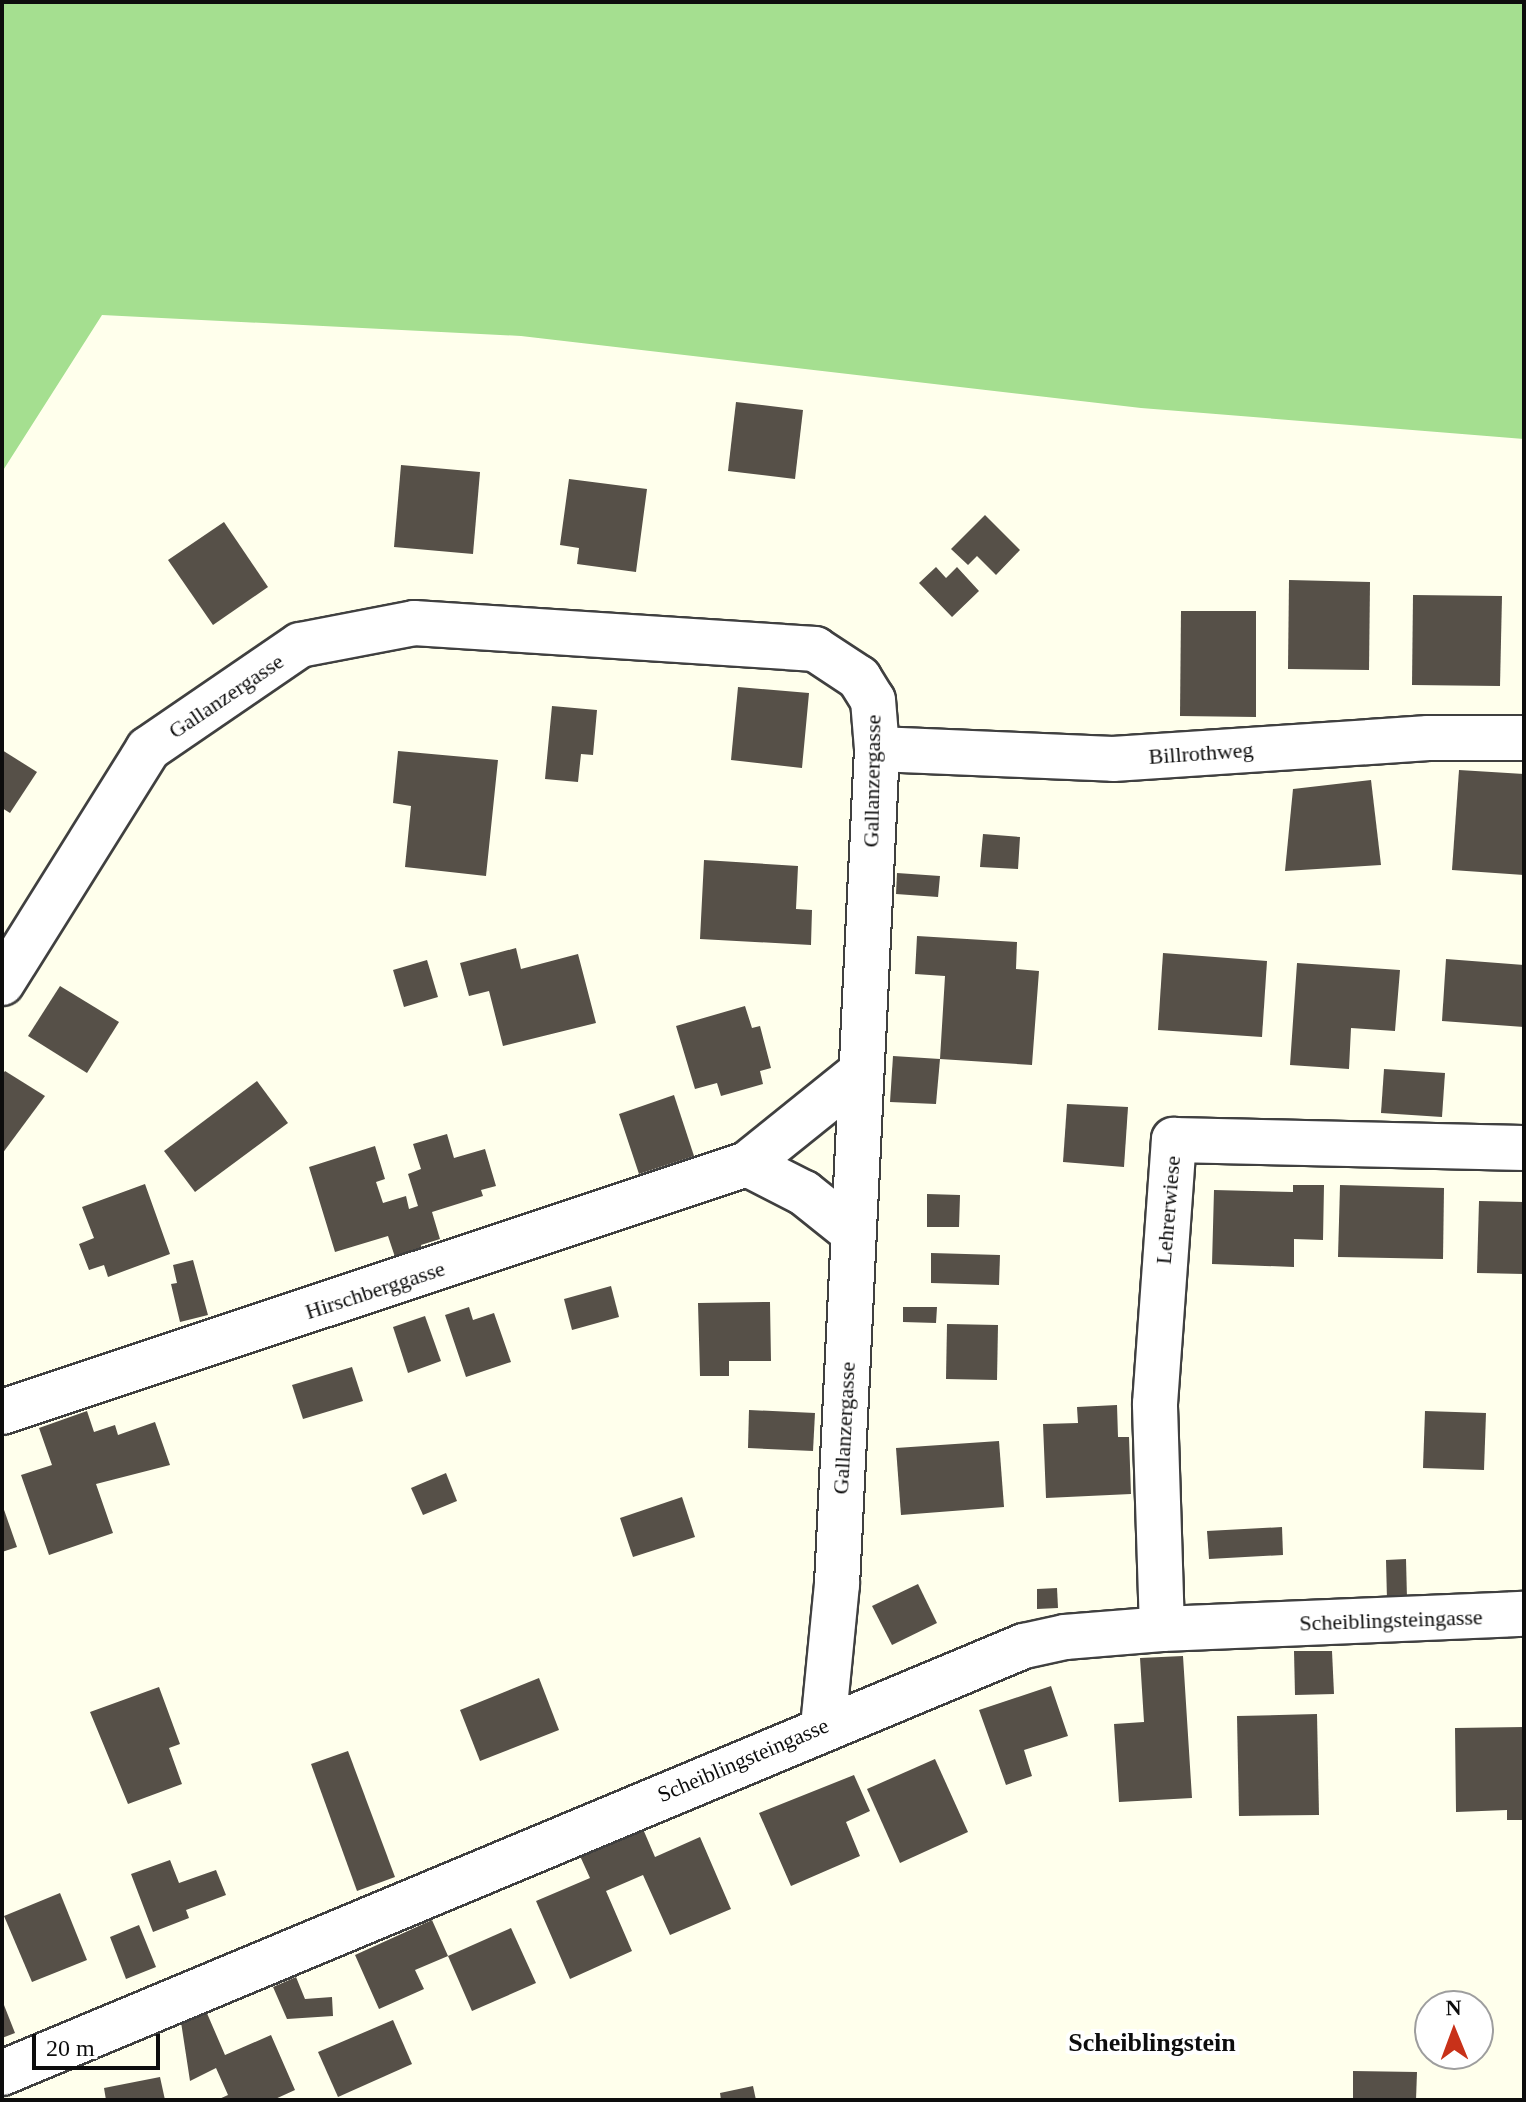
<!DOCTYPE html>
<style>
body{margin:0}
#map{position:relative;width:1526px;height:2102px;overflow:hidden;background:#ffffec;font-family:"Times New Roman",serif}
div>[style]{position:absolute}
[style*='--x']{left:calc(var(--x)*1px);top:calc(var(--y)*1px);width:calc(var(--w)*1px);rotate:calc(var(--a)*1deg)}
.forest>*{inset:0;background:#a5df90}
.building>*{inset:0;background:#565048}
.roads{filter:drop-shadow(2px 0 #404040) drop-shadow(-2px 0 #404040) drop-shadow(0 2px #404040) drop-shadow(0 -2px #404040)}
.minor>*{height:44px;margin:-22px;padding:0 22px;transform-origin:22px;border-radius:22px;background:#fff}
span{translate:-50% -50%;white-space:nowrap;text-align:center;line-height:1.15;-webkit-text-stroke:8px #fff;paint-order:stroke}
.street-label{font-size:22px;color:#0d0d0d}
.quarter-label{font-size:26px;color:#0d0d0d;font-weight:700}
.frame{position:absolute;inset:0;border:4px solid #0d0d0d;pointer-events:none}
.north{position:absolute;left:1414px;top:1990px;width:80px;height:80px;box-sizing:border-box;background:#fff;border:2px solid #9e9e9e;border-radius:50%;rotate:359deg;font-size:22px;font-weight:700;line-height:32px;text-align:center;color:#0d0d0d}
.north::after{content:'';display:block;margin:auto;width:28px;height:36px;background:#c83119;clip-path:polygon(50% 0,100% 100%,50% 72%,0 100%)}
.scale{position:absolute;left:32px;top:2034px;width:128px;height:36px;box-sizing:border-box;border:4px solid #0d0d0d;border-top:0;padding-left:10px;font-size:24px;line-height:28px;white-space:nowrap;color:#0d0d0d;-webkit-text-stroke:6px #fff;paint-order:stroke}
</style>
<div id="map">
<div class="forest">
<i style="clip-path:polygon(2px 2px,1524px 2px,1524px 439px,1141px 408px,521px 336px,102px 315px,2px 472px)"></i>
</div>
<div class="building">
<i style="clip-path:polygon(736px 402px,803px 410px,795px 479px,728px 471px)"></i>
<i style="clip-path:polygon(401px 465px,480px 472px,473px 554px,394px 547px)"></i>
<i style="clip-path:polygon(569px 479px,647px 489px,636px 572px,577px 564px,579px 548px,560px 545px)"></i>
<i style="clip-path:polygon(985px 515px,1020px 550px,996px 575px,977px 556px,968px 565px,951px 549px)"></i>
<i style="clip-path:polygon(224px 522px,268px 587px,213px 625px,168px 560px)"></i>
<i style="clip-path:polygon(936px 567px,946px 578px,957px 567px,979px 591px,952px 617px,919px 583px)"></i>
<i style="clip-path:polygon(1289px 580px,1370px 582px,1369px 670px,1288px 669px)"></i>
<i style="clip-path:polygon(1413px 595px,1502px 596px,1500px 686px,1412px 685px)"></i>
<i style="clip-path:polygon(1181px 611px,1256px 611px,1256px 717px,1180px 716px)"></i>
<i style="clip-path:polygon(738px 687px,809px 693px,802px 768px,731px 760px)"></i>
<i style="clip-path:polygon(552px 706px,597px 710px,593px 755px,581px 754px,578px 782px,545px 779px)"></i>
<i style="clip-path:polygon(2px 750px,37px 772px,10px 813px,2px 808px)"></i>
<i style="clip-path:polygon(398px 751px,498px 760px,486px 876px,405px 867px,411px 806px,393px 803px)"></i>
<i style="clip-path:polygon(1459px 770px,1524px 774px,1524px 875px,1452px 870px)"></i>
<i style="clip-path:polygon(1371px 780px,1381px 865px,1285px 871px,1293px 789px)"></i>
<i style="clip-path:polygon(983px 834px,1020px 837px,1018px 869px,980px 867px)"></i>
<i style="clip-path:polygon(704px 860px,798px 866px,796px 909px,812px 910px,811px 945px,700px 939px)"></i>
<i style="clip-path:polygon(897px 873px,940px 876px,938px 897px,896px 894px)"></i>
<i style="clip-path:polygon(917px 936px,1017px 942px,1016px 969px,1039px 971px,1032px 1065px,940px 1059px,945px 976px,915px 974px)"></i>
<i style="clip-path:polygon(516px 948px,521px 969px,578px 954px,596px 1023px,503px 1046px,489px 991px,469px 996px,460px 963px)"></i>
<i style="clip-path:polygon(1163px 953px,1267px 961px,1262px 1037px,1158px 1030px)"></i>
<i style="clip-path:polygon(1446px 959px,1524px 965px,1524px 1027px,1442px 1021px)"></i>
<i style="clip-path:polygon(427px 960px,438px 997px,404px 1007px,393px 970px)"></i>
<i style="clip-path:polygon(1297px 963px,1400px 970px,1395px 1031px,1351px 1028px,1349px 1069px,1290px 1065px)"></i>
<i style="clip-path:polygon(60px 986px,119px 1022px,87px 1073px,28px 1036px)"></i>
<i style="clip-path:polygon(745px 1006px,752px 1028px,760px 1026px,771px 1068px,760px 1071px,763px 1084px,721px 1096px,717px 1083px,695px 1089px,676px 1026px)"></i>
<i style="clip-path:polygon(893px 1056px,940px 1059px,936px 1104px,890px 1102px)"></i>
<i style="clip-path:polygon(1384px 1069px,1445px 1073px,1442px 1117px,1381px 1113px)"></i>
<i style="clip-path:polygon(5px 1071px,45px 1096px,2px 1154px,2px 1075px)"></i>
<i style="clip-path:polygon(257px 1081px,288px 1123px,195px 1192px,164px 1151px)"></i>
<i style="clip-path:polygon(674px 1095px,694px 1156px,639px 1174px,619px 1114px)"></i>
<i style="clip-path:polygon(1067px 1104px,1128px 1107px,1124px 1167px,1063px 1162px)"></i>
<i style="clip-path:polygon(447px 1134px,454px 1158px,485px 1149px,496px 1186px,481px 1190px,483px 1196px,432px 1212px,440px 1239px,421px 1245px,422px 1249px,395px 1257px,388px 1236px,335px 1252px,309px 1167px,375px 1146px,385px 1179px,376px 1182px,383px 1203px,406px 1196px,409px 1209px,418px 1206px,408px 1174px,421px 1169px,413px 1144px)"></i>
<i style="clip-path:polygon(145px 1184px,170px 1254px,108px 1277px,104px 1265px,89px 1270px,79px 1244px,94px 1238px,82px 1207px)"></i>
<i style="clip-path:polygon(1293px 1185px,1324px 1185px,1323px 1240px,1294px 1239px,1294px 1267px,1212px 1264px,1214px 1190px,1293px 1192px)"></i>
<i style="clip-path:polygon(1340px 1185px,1444px 1188px,1443px 1259px,1338px 1257px)"></i>
<i style="clip-path:polygon(927px 1194px,960px 1195px,959px 1227px,927px 1227px)"></i>
<i style="clip-path:polygon(1479px 1201px,1524px 1202px,1524px 1274px,1477px 1273px)"></i>
<i style="clip-path:polygon(931px 1253px,1000px 1255px,999px 1285px,931px 1283px)"></i>
<i style="clip-path:polygon(193px 1260px,208px 1315px,180px 1322px,171px 1284px,177px 1283px,173px 1265px)"></i>
<i style="clip-path:polygon(611px 1286px,619px 1317px,572px 1330px,564px 1299px)"></i>
<i style="clip-path:polygon(770px 1302px,771px 1361px,729px 1361px,729px 1376px,700px 1376px,698px 1303px)"></i>
<i style="clip-path:polygon(469px 1307px,473px 1320px,494px 1313px,511px 1362px,466px 1377px,445px 1315px)"></i>
<i style="clip-path:polygon(903px 1307px,937px 1307px,936px 1323px,903px 1322px)"></i>
<i style="clip-path:polygon(425px 1316px,441px 1361px,408px 1373px,393px 1327px)"></i>
<i style="clip-path:polygon(947px 1324px,998px 1325px,997px 1380px,946px 1379px)"></i>
<i style="clip-path:polygon(352px 1367px,363px 1401px,303px 1419px,292px 1385px)"></i>
<i style="clip-path:polygon(1117px 1405px,1118px 1437px,1129px 1437px,1131px 1494px,1046px 1498px,1043px 1424px,1078px 1423px,1077px 1407px)"></i>
<i style="clip-path:polygon(749px 1410px,815px 1413px,813px 1451px,748px 1448px)"></i>
<i style="clip-path:polygon(87px 1411px,94px 1432px,115px 1425px,118px 1435px,155px 1422px,170px 1465px,96px 1484px,113px 1533px,49px 1555px,21px 1475px,52px 1465px,39px 1428px)"></i>
<i style="clip-path:polygon(1425px 1411px,1486px 1413px,1484px 1470px,1423px 1468px)"></i>
<i style="clip-path:polygon(999px 1441px,1004px 1507px,901px 1515px,896px 1448px)"></i>
<i style="clip-path:polygon(446px 1473px,457px 1501px,423px 1515px,411px 1488px)"></i>
<i style="clip-path:polygon(682px 1497px,695px 1537px,633px 1557px,620px 1518px)"></i>
<i style="clip-path:polygon(2px 1504px,17px 1547px,2px 1552px)"></i>
<i style="clip-path:polygon(1282px 1527px,1283px 1555px,1209px 1559px,1207px 1531px)"></i>
<i style="clip-path:polygon(1406px 1559px,1407px 1599px,1387px 1600px,1386px 1560px)"></i>
<i style="clip-path:polygon(918px 1584px,937px 1623px,892px 1645px,872px 1606px)"></i>
<i style="clip-path:polygon(1057px 1588px,1058px 1608px,1037px 1609px,1037px 1589px)"></i>
<i style="clip-path:polygon(1294px 1651px,1332px 1651px,1334px 1694px,1295px 1695px)"></i>
<i style="clip-path:polygon(1183px 1656px,1192px 1798px,1119px 1802px,1114px 1724px,1144px 1722px,1140px 1658px)"></i>
<i style="clip-path:polygon(539px 1678px,559px 1730px,480px 1761px,460px 1710px)"></i>
<i style="clip-path:polygon(1051px 1686px,1068px 1736px,1024px 1750px,1032px 1776px,1006px 1785px,979px 1710px)"></i>
<i style="clip-path:polygon(159px 1687px,180px 1744px,169px 1748px,182px 1784px,128px 1804px,90px 1712px)"></i>
<i style="clip-path:polygon(1317px 1714px,1319px 1815px,1239px 1816px,1237px 1716px)"></i>
<i style="clip-path:polygon(1524px 1727px,1524px 1820px,1507px 1820px,1507px 1810px,1456px 1812px,1455px 1728px)"></i>
<i style="clip-path:polygon(348px 1751px,395px 1877px,357px 1891px,311px 1764px)"></i>
<i style="clip-path:polygon(935px 1759px,968px 1832px,900px 1863px,867px 1789px)"></i>
<i style="clip-path:polygon(854px 1775px,870px 1811px,846px 1822px,860px 1856px,791px 1886px,759px 1813px)"></i>
<i style="clip-path:polygon(643px 1829px,655px 1857px,700px 1837px,731px 1909px,670px 1935px,643px 1875px,606px 1891px,632px 1951px,570px 1979px,536px 1901px,590px 1878px,580px 1856px)"></i>
<i style="clip-path:polygon(170px 1860px,179px 1883px,216px 1870px,226px 1895px,186px 1910px,189px 1918px,153px 1932px,131px 1874px)"></i>
<i style="clip-path:polygon(60px 1893px,87px 1960px,32px 1982px,4px 1916px)"></i>
<i style="clip-path:polygon(432px 1920px,448px 1956px,415px 1970px,424px 1989px,379px 2009px,355px 1955px)"></i>
<i style="clip-path:polygon(139px 1925px,156px 1967px,126px 1979px,110px 1937px)"></i>
<i style="clip-path:polygon(511px 1928px,536px 1983px,472px 2011px,448px 1956px)"></i>
<i style="clip-path:polygon(296px 1977px,305px 1999px,332px 1997px,333px 2016px,287px 2019px,273px 1987px)"></i>
<i style="clip-path:polygon(2px 2000px,15px 2033px,2px 2038px)"></i>
<i style="clip-path:polygon(206px 2011px,225px 2055px,271px 2035px,295px 2090px,273px 2100px,217px 2100px,228px 2095px,216px 2068px,190px 2081px,181px 2022px)"></i>
<i style="clip-path:polygon(393px 2020px,412px 2064px,338px 2097px,318px 2052px)"></i>
<i style="clip-path:polygon(1353px 2071px,1417px 2072px,1416px 2100px,1353px 2100px)"></i>
<i style="clip-path:polygon(160px 2077px,165px 2100px,106px 2100px,104px 2088px)"></i>
<i style="clip-path:polygon(753px 2086px,756px 2100px,721px 2100px,720px 2093px)"></i>
</div>
<div class="roads">
<div class="minor">
<i style="--x:877;--y:749;--w:236;--a:2.4"></i>
<i style="--x:1113;--y:759;--w:316;--a:-3.8"></i>
<i style="--x:1428;--y:738;--w:96;--a:0"></i>
<i style="--x:2;--y:983;--w:276;--a:-58"></i>
<i style="--x:148;--y:749;--w:184;--a:-34.4"></i>
<i style="--x:300;--y:645;--w:116;--a:-10.9"></i>
<i style="--x:414;--y:623;--w:402;--a:3.7"></i>
<i style="--x:815;--y:649;--w:53;--a:33.4"></i>
<i style="--x:859;--y:678;--w:26;--a:58"></i>
<i style="--x:873;--y:700;--w:49;--a:85.3"></i>
<i style="--x:877;--y:749;--w:836;--a:92.74"></i>
<i style="--x:837;--y:1584;--w:143;--a:95.6"></i>
<i style="--x:747;--y:1164;--w:64;--a:27"></i>
<i style="--x:804;--y:1193;--w:64;--a:38.7"></i>
<i style="--x:2;--y:1412;--w:785;--a:-18.41"></i>
<i style="--x:747;--y:1164;--w:144;--a:-38.8"></i>
<i style="--x:1162;--y:1629;--w:225;--a:-91.8"></i>
<i style="--x:1155;--y:1404;--w:265;--a:-85.9"></i>
<i style="--x:1174;--y:1140;--w:350;--a:1.3"></i>
<i style="--x:2;--y:2073;--w:1108;--a:-22.68"></i>
<i style="--x:1024;--y:1646;--w:42;--a:-12.4"></i>
<i style="--x:1065;--y:1637;--w:97;--a:-4.7"></i>
<i style="--x:1162;--y:1629;--w:362;--a:-2.4"></i>
</div>
</div>
<div class="street-label">
<span style="left:226px;top:696px;rotate:-34deg">Gallanzergasse</span>
<span style="left:1201px;top:753px;rotate:-4deg">Billrothweg</span>
<span style="left:872px;top:781px;rotate:-89deg">Gallanzergasse</span>
<span style="left:1168px;top:1210px;rotate:-85deg">Lehrerwiese</span>
<span style="left:375px;top:1290px;rotate:-18deg">Hirschberggasse</span>
<span style="left:844px;top:1428px;rotate:-87deg">Gallanzergasse</span>
<span style="left:1391px;top:1620px;rotate:-2deg">Scheiblingsteingasse</span>
<span style="left:743px;top:1760px;rotate:-23deg">Scheiblingsteingasse</span>
</div>
<div class="quarter-label">
<span style="left:1152px;top:2043px">Scheiblingstein</span>
</div>
<div class="frame"></div>
<div class="north">N</div>
<div class="scale">20 m</div>
</div>
